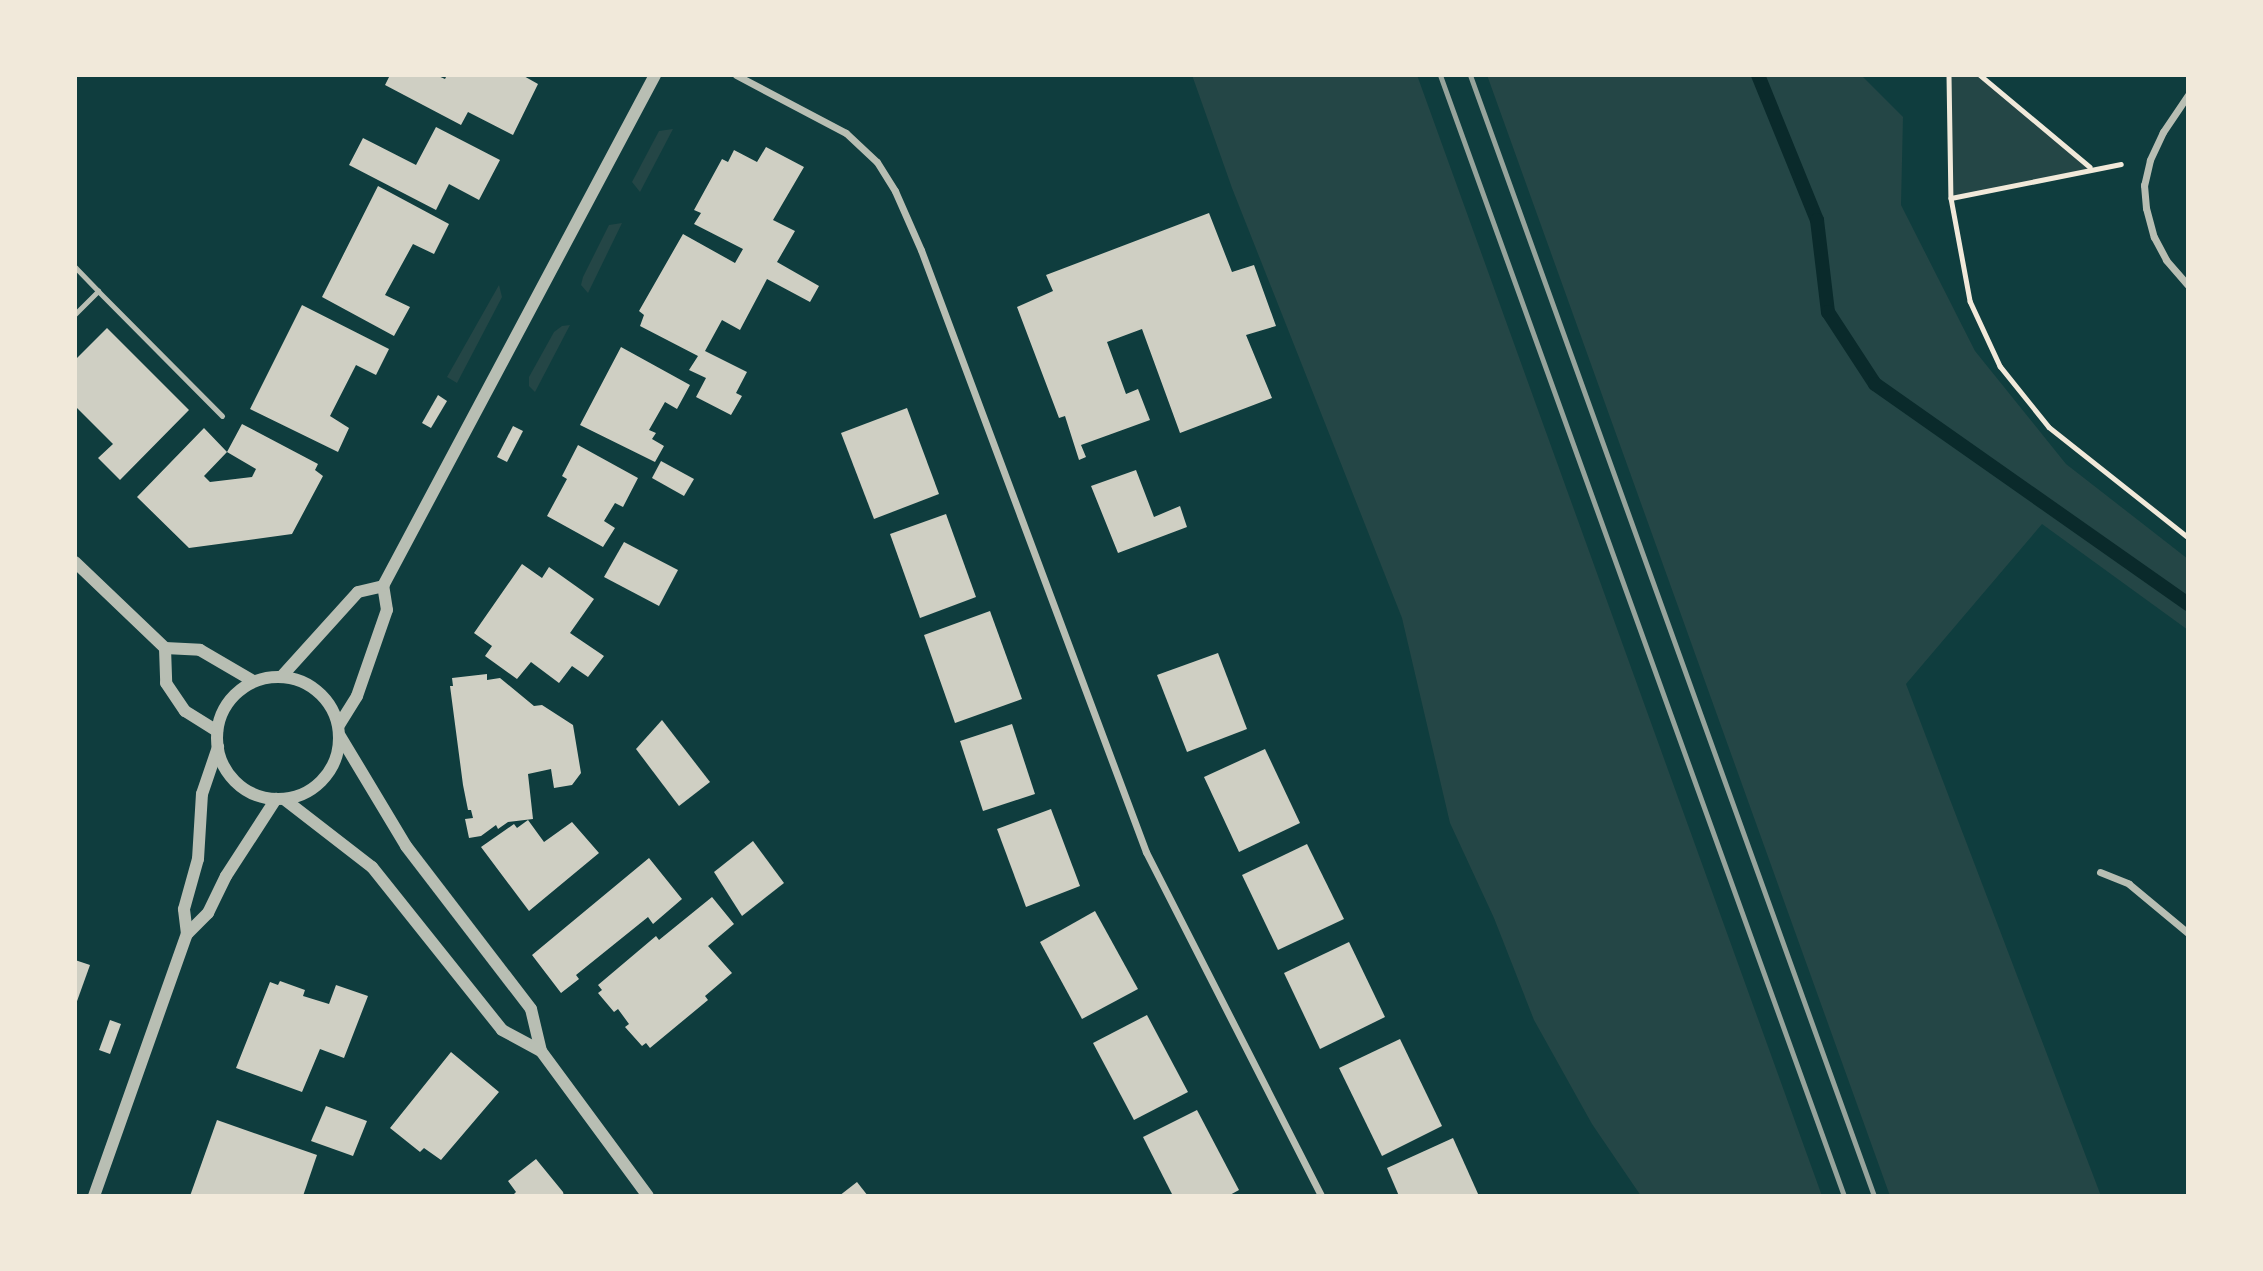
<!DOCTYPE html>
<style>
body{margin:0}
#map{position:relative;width:2263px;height:1271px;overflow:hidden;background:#0f3d3e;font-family:Lato,sans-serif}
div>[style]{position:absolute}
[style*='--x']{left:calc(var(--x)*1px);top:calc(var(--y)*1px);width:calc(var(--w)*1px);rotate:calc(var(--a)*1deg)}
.green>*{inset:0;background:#244646}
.stream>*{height:14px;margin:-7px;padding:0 7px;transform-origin:7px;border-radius:7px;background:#0a2a2b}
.building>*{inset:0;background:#cfcfc3}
.path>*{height:4.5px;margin:-2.25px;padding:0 2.25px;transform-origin:2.25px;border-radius:2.25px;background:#f1e9da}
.service>*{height:5px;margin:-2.5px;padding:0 2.5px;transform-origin:2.5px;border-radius:2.5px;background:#b8beb3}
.minor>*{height:7px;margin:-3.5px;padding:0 3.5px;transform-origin:3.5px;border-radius:3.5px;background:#b8beb3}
.tertiary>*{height:12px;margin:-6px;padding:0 6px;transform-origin:6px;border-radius:6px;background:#b8beb3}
.tertiary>.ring{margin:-6px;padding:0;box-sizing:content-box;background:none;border:12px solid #b8beb3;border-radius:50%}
.rail>*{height:5px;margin:-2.5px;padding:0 2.5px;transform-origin:2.5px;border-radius:2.5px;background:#97a49c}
span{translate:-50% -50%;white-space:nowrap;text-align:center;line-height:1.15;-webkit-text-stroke:5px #f1e9da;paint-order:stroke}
.frame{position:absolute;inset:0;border:77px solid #f1e9da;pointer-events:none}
</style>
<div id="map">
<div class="green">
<i style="clip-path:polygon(1192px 75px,1417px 75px,1822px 1196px,1641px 1196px,1592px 1124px,1534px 1020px,1494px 918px,1450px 823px,1402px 618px,1232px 188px)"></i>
<i style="clip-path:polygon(1487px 75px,1861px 75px,1903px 117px,1901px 205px,1975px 351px,2066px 464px,2188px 559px,2188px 630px,2042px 524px,1906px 684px,2101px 1196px,1890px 1196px)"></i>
<i style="clip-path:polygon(1949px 75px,1980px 75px,2091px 168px,1951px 198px)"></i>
<i style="clip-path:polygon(673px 129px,640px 192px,632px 182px,659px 131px)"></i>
<i style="clip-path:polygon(622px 223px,588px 293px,581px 285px,583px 277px,609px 225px)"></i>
<i style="clip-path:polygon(499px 285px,502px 297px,457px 383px,447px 377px)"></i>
<i style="clip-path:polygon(570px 325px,535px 392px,529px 386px,529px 377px,554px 332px,562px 326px)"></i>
</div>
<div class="stream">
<i style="--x:1758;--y:75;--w:157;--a:67.9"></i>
<i style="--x:1817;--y:220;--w:93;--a:83.2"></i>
<i style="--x:1828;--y:312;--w:86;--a:56.9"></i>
<i style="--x:1875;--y:384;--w:383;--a:35.1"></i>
</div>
<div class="building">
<i style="clip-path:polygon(390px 75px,436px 75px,445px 79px,447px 75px,522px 75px,538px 84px,513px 135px,468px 112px,461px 125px,385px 85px)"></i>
<i style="clip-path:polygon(436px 127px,500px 160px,479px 200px,449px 184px,436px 210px,349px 165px,363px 138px,416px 165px)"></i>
<i style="clip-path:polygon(766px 147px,804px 167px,773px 220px,795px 231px,777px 262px,819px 286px,810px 302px,767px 279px,740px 330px,722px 320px,705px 351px,747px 372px,736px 393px,742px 396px,731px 415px,696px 397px,706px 378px,689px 370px,698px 356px,640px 326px,644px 315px,639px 311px,683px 234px,735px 263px,743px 249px,694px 224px,701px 213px,694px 210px,722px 159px,728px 162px,734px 150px,757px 162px)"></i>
<i style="clip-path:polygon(378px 186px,449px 224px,434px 254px,413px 244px,385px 295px,410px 307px,394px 336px,322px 297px)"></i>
<i style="clip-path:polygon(1209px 213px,1232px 272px,1254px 265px,1276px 326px,1246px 335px,1272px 398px,1180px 433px,1142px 329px,1107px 342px,1126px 394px,1138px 389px,1150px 420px,1081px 445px,1086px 457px,1079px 460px,1065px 416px,1059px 418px,1017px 307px,1053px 291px,1046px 275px)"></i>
<i style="clip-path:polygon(302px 305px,389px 349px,376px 375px,356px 365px,330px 416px,349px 428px,338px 452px,250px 409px)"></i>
<i style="clip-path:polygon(107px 328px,189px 410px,120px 480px,98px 458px,113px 444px,75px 406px,75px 360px)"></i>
<i style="clip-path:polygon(621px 347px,690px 385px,677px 409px,665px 402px,649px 430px,656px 433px,652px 439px,664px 446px,655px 462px,580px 425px)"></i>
<i style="clip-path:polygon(438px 395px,447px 401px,431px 428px,422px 423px)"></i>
<i style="clip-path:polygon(907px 408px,939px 494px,874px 519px,841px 433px)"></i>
<i style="clip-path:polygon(242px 424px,318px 464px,315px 470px,323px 476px,292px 534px,189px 548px,137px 497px,204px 428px,227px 452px,204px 476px,210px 482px,252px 477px,256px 469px,227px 452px)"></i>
<i style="clip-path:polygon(513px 426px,523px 431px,507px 462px,497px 457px)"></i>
<i style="clip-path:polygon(578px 445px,638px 478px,623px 507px,615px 503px,604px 521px,615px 528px,603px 547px,547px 516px,567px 479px,562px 476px)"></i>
<i style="clip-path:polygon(661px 461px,694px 479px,684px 496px,652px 478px)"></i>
<i style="clip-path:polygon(1136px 470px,1154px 517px,1180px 506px,1187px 527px,1118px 553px,1091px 486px)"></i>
<i style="clip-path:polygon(946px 514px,976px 597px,920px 618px,890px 534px)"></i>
<i style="clip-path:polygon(624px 542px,678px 570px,659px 606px,604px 577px)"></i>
<i style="clip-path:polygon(522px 564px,542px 578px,549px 567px,594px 599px,570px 633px,604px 656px,588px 677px,572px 666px,559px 683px,531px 662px,517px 679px,485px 656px,492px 646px,474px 633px)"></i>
<i style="clip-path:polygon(990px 611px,1022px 699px,955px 723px,924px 635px)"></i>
<i style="clip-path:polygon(1218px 653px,1247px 729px,1187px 752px,1157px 675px)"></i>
<i style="clip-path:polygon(487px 674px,487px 680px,500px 678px,534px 706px,542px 705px,573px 725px,581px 773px,572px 785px,554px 788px,551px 769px,528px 774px,533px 819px,508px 822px,498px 829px,496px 825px,481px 836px,469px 838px,465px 819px,473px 818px,471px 810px,468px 810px,463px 785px,450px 686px,453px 686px,452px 678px)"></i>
<i style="clip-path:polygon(662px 720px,710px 782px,679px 806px,636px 749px)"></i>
<i style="clip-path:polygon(1012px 724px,1035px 794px,983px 811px,960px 741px)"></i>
<i style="clip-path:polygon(1265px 749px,1300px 823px,1239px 852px,1204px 777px)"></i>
<i style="clip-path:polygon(1051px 809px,1080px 886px,1026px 907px,997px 829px)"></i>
<i style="clip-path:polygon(528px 820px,544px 842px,572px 822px,599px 853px,529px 911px,481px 847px,514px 824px,517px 828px)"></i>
<i style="clip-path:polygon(753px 841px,784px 883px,742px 916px,714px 872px)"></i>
<i style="clip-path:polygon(1307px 844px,1344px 919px,1278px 950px,1242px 875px)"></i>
<i style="clip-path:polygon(649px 858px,682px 899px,653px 924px,648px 917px,576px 975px,579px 979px,561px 993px,532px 955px)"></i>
<i style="clip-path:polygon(712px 897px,734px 924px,708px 946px,732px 973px,705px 996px,708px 1000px,650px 1048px,646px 1043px,642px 1046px,625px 1027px,629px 1024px,618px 1009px,614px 1012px,598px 993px,602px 990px,598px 985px,656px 936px,659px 940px)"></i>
<i style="clip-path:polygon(1095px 911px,1138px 989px,1082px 1019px,1040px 942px)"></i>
<i style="clip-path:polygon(1349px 942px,1385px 1017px,1320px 1049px,1284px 973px)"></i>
<i style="clip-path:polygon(75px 960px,90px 965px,76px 1004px,75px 1004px)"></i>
<i style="clip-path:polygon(280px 981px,305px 990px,303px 996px,329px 1004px,336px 985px,368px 996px,344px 1058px,320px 1049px,302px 1092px,236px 1068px,270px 982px,278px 985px)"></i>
<i style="clip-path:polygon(1147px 1015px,1188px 1092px,1134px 1120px,1093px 1043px)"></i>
<i style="clip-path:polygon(110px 1020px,121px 1024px,110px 1054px,99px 1050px)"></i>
<i style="clip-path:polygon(1400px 1039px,1442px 1126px,1382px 1156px,1339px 1068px)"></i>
<i style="clip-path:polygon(451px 1052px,499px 1092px,441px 1160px,424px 1148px,420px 1152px,390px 1128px)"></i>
<i style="clip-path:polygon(326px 1106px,367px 1121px,353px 1156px,311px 1141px)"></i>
<i style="clip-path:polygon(1197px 1110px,1239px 1190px,1228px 1196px,1173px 1196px,1143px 1137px)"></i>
<i style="clip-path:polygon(217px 1120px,317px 1155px,303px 1196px,190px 1196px)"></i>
<i style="clip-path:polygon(1453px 1138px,1479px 1196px,1399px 1196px,1387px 1168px)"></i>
<i style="clip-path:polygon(536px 1159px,563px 1192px,564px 1196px,512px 1196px,516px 1192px,508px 1181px)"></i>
<i style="clip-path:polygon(857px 1182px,868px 1196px,839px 1196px)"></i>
</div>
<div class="path">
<i style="--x:1949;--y:75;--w:123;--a:89.1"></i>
<i style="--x:1951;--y:198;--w:105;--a:79.5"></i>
<i style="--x:1970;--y:301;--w:72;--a:65.2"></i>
<i style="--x:2000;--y:366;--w:78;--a:51.2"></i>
<i style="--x:2049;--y:427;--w:177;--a:38.4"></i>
<i style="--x:1980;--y:75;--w:143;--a:39.9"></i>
<i style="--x:1951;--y:198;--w:173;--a:-11.3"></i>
</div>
<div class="service">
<i style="--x:75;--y:267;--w:33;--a:46"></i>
<i style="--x:75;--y:314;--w:33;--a:-45"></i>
<i style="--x:98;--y:291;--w:176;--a:45.2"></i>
</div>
<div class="minor">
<i style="--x:736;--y:75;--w:124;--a:27.8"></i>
<i style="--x:846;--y:133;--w:42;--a:43.1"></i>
<i style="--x:877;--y:162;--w:34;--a:58"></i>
<i style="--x:895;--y:191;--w:64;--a:66.2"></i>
<i style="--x:921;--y:250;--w:643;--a:69.51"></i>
<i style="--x:1146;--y:852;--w:386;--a:63"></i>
<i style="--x:2188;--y:95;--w:45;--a:124"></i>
<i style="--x:2163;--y:132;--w:31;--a:115"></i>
<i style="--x:2150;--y:160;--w:26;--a:103"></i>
<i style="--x:2144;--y:185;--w:23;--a:85"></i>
<i style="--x:2146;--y:208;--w:30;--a:75"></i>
<i style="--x:2154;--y:237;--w:26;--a:62"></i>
<i style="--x:2166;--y:260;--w:33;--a:49"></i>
<i style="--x:2100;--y:872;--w:31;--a:22"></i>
<i style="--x:2129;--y:884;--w:77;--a:39.7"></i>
</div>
<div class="tertiary">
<i style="--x:75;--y:562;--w:124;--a:43.7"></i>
<i style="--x:165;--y:648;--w:35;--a:3"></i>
<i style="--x:200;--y:650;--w:61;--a:30.3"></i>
<i style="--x:165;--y:648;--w:35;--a:88"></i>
<i style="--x:166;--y:683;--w:34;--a:56"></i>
<i style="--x:185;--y:711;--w:38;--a:32"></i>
<i style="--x:282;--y:676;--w:113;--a:-47.9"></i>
<i style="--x:358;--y:592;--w:26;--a:-13"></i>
<i class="ring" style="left:217px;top:677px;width:110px;height:110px"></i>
<i style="--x:339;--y:725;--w:34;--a:-58"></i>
<i style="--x:357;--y:696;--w:91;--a:-70.8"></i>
<i style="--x:387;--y:610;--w:24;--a:-99"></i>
<i style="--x:383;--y:586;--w:579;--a:-61.97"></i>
<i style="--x:340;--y:736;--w:128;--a:59"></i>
<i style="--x:406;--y:846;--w:205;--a:52.5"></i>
<i style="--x:531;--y:1009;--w:43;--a:76.6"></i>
<i style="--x:541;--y:1051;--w:180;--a:53.6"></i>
<i style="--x:284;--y:799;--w:111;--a:37.7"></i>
<i style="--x:372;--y:867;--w:208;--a:51.4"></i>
<i style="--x:502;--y:1030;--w:44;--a:28.3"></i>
<i style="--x:187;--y:934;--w:25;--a:-97"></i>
<i style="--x:184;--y:909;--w:52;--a:-74.4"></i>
<i style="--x:198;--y:859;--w:65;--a:-86.5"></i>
<i style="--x:202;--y:794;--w:50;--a:-71.2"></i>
<i style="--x:94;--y:1196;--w:278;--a:-70.5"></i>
<i style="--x:187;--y:934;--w:30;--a:-45"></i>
<i style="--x:208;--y:913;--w:41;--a:-64.1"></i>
<i style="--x:226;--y:876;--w:92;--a:-57"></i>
</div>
<div class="rail">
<i style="--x:1440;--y:75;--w:1192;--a:70.18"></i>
<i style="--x:1470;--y:75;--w:1192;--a:70.18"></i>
</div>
<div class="frame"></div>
</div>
